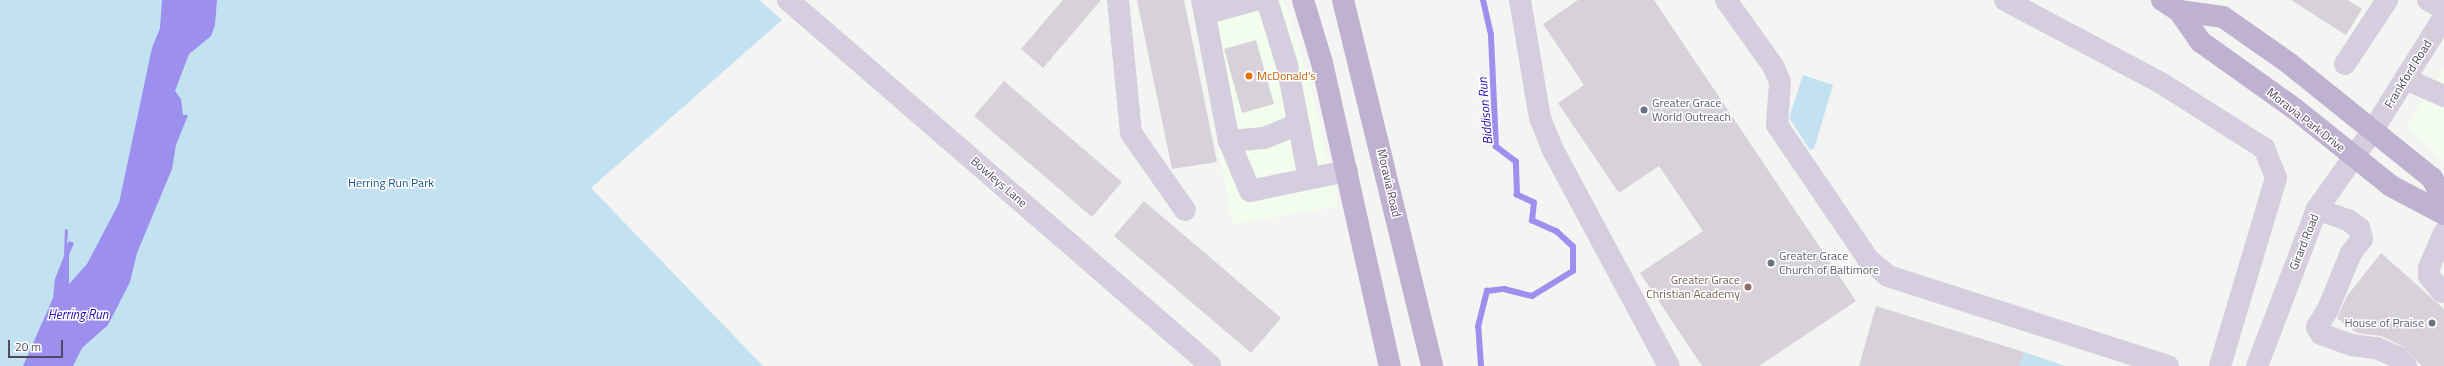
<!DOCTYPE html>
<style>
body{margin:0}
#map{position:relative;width:2444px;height:366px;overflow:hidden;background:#f4f4f2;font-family:"Titillium Web",sans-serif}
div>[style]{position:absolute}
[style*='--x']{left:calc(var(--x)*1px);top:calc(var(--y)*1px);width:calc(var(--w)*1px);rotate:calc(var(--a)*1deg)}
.commercial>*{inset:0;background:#f3fded}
.green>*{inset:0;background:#c2e1f1}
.water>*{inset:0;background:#9d8fee}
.stream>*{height:5.5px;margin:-2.75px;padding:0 2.75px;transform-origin:2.75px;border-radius:2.75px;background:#9d8fee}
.building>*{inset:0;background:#d7d1d9}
.minor>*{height:22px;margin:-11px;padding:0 11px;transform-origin:11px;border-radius:11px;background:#d5cede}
.major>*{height:22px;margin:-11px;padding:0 11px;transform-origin:11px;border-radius:11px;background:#bfb2d0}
.dots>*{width:11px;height:11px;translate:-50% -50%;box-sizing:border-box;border:2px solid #fff;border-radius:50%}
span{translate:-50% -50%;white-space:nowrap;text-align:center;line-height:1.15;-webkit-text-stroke:3px #fff;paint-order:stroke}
.street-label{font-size:12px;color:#534960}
.food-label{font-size:12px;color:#c56008}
.left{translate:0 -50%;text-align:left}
.worship-label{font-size:12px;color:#5b616d}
.right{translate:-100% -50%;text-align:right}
.park-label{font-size:12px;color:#175484}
.education-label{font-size:12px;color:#785e54}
.water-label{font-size:13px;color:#250bb1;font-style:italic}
.scale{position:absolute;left:8px;top:340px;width:55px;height:18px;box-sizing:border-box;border:2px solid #534960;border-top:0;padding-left:5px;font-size:12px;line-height:14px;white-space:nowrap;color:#534960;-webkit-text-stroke:3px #fff;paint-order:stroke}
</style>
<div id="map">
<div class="commercial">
<i style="clip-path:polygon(1190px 0,1283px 0,1312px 91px,1338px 206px,1233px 224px)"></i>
<i style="clip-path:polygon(2444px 68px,2444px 162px,2407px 126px)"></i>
</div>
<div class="green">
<i style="clip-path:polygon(0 0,759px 0,782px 20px,591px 188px,763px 366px,0 366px)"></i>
<i style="clip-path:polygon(1803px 75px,1833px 85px,1814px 149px,1810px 150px,1789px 118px)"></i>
<i style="clip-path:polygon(2024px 352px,2065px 366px,2020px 366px)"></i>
</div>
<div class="water">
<i style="clip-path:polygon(162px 0,217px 0,215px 25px,211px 36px,189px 54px,175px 91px,181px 99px,183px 115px,188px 115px,176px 145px,172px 169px,137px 253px,130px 282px,108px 325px,82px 348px,73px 366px,23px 366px,53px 298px,55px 279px,64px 256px,65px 229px,68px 230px,67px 245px,69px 241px,74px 243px,69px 255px,69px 284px,87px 264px,119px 203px,152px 48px,160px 28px)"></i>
</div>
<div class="stream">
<i style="--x:1481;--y:366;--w:39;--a:-94"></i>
<i style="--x:1478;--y:327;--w:37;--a:-76"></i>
<i style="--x:1487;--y:291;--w:17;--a:-7"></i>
<i style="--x:1504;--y:289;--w:29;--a:14"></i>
<i style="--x:1532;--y:296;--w:48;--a:-31.4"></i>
<i style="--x:1573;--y:271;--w:24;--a:-90"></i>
<i style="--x:1573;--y:247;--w:22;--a:-137"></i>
<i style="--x:1557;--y:232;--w:27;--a:-156"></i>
<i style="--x:1532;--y:221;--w:18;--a:-84"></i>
<i style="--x:1534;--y:203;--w:19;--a:-155"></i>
<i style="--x:1517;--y:195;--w:33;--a:-92"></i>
<i style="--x:1516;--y:162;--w:25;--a:-143"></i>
<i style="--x:1496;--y:147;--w:112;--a:-92.6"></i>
<i style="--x:1491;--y:35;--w:36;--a:-103"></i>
</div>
<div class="building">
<i style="clip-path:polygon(1063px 0,1101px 0,1043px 68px,1021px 49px)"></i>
<i style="clip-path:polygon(1137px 0,1184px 0,1217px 162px,1172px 169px)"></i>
<i style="clip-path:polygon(1578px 0,1654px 0,1856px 301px,1759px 366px,1702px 366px,1640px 273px,1703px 231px,1659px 166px,1619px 193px,1558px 103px,1584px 85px,1543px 24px)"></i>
<i style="clip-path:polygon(2291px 0,2348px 0,2362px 9px,2346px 35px)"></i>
<i style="clip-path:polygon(1256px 40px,1274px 104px,1242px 113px,1224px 49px)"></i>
<i style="clip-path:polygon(1004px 81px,1122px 182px,1092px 217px,974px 116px)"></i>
<i style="clip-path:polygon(1144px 201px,1281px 318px,1251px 353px,1114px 236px)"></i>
<i style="clip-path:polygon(2381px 253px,2444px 309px,2444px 366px,2422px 366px,2402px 346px,2381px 336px,2357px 333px,2337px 318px,2347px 296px)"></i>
<i style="clip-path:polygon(1876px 306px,2024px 352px,2020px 366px,1859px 366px)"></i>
</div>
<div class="minor">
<i style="--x:788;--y:0;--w:558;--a:40.86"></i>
<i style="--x:1118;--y:0;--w:134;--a:84.4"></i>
<i style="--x:1131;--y:133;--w:94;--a:55"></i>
<i style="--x:1202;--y:0;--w:144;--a:79.2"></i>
<i style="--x:1229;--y:141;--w:54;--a:67.2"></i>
<i style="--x:1250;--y:191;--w:99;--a:-11.7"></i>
<i style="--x:1267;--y:0;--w:68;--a:72.9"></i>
<i style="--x:1287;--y:65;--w:115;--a:79"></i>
<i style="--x:1520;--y:0;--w:120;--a:80.4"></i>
<i style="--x:1540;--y:118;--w:35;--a:68"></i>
<i style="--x:1553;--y:150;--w:245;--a:61.8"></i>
<i style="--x:1726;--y:0;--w:81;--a:54.5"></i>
<i style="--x:1773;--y:66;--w:17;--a:66"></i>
<i style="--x:1780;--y:82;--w:43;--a:94"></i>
<i style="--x:1777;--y:125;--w:162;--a:55.8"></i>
<i style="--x:1868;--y:259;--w:26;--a:40"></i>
<i style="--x:1888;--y:276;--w:294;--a:17.8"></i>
<i style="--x:2005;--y:0;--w:177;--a:28"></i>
<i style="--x:2161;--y:83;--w:122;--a:32.3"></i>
<i style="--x:2264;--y:148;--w:32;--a:68"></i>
<i style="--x:2276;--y:178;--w:196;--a:106.6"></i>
<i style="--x:2428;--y:0;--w:18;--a:29"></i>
<i style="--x:1205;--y:14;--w:52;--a:-15.6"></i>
<i style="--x:2345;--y:64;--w:77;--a:-56.7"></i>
<i style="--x:2405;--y:79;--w:43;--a:23.6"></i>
<i style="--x:1229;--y:141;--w:35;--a:-5"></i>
<i style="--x:1264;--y:138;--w:37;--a:-22"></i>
<i style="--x:2317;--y:209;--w:33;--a:20"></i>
<i style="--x:2348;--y:220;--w:14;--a:36"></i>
<i style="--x:2359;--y:228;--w:11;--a:75"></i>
<i style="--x:2362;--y:239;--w:18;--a:128"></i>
<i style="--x:2351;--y:253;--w:61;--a:112.3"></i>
<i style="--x:2328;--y:309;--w:21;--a:121"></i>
<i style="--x:2317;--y:327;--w:8;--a:60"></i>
<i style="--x:2321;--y:334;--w:32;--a:20"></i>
<i style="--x:2351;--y:345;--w:25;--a:7"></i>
<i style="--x:2376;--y:348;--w:23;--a:23"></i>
<i style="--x:2397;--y:357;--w:13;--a:45"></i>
<i style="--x:2442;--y:292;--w:21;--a:-129"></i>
<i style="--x:2429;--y:276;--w:8;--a:-90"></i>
<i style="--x:2429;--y:268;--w:38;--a:-67"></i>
<i style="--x:2257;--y:366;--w:168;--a:-69.1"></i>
<i style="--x:2317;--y:209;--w:97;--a:-54.7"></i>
<i style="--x:2373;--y:130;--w:133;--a:-57.9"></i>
</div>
<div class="major">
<i style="--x:1303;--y:0;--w:66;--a:73.2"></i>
<i style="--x:1322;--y:63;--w:311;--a:77.4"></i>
<i style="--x:1343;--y:0;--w:377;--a:76.3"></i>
<i style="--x:2162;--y:0;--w:20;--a:33"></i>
<i style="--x:2179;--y:11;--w:38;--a:55"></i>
<i style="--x:2201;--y:42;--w:115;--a:35.5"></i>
<i style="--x:2295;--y:109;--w:123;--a:38.7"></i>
<i style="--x:2391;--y:186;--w:60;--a:27.8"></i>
<i style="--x:2179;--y:11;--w:44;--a:7.8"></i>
<i style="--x:2223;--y:17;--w:82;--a:35"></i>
<i style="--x:2290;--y:64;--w:182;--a:38.8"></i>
<i style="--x:2432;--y:178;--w:27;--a:63"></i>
</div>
<div class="dots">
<i style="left:1249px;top:76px;background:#e8710a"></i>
<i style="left:1644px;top:110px;background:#6b7280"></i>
<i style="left:1771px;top:263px;background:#6b7280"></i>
<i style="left:1748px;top:287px;background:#8d6e63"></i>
<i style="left:2432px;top:323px;background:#6b7280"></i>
</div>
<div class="street-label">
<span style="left:2408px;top:74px;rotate:-58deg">Frankford Road</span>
<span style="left:2306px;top:120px;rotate:38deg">Moravia Park Drive</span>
<span style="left:999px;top:182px;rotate:41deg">Bowleys Lane</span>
<span style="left:1389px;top:183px;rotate:77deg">Moravia Road</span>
<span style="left:2304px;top:242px;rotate:-68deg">Girard Road</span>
</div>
<div class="food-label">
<span class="left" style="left:1257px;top:76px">McDonald's</span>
</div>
<div class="worship-label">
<span class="left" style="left:1652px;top:110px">Greater Grace<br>World Outreach</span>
<span class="left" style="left:1779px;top:263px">Greater Grace<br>Church of Baltimore</span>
<span class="right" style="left:2424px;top:323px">House of Praise</span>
</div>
<div class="park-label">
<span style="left:391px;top:183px">Herring Run Park</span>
</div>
<div class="education-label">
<span class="right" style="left:1740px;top:287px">Greater Grace<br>Christian Academy</span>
</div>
<div class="water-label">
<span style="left:1485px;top:111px;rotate:-95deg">Biddison Run</span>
<span style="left:78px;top:314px">Herring Run</span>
</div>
<div class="scale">20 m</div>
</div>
